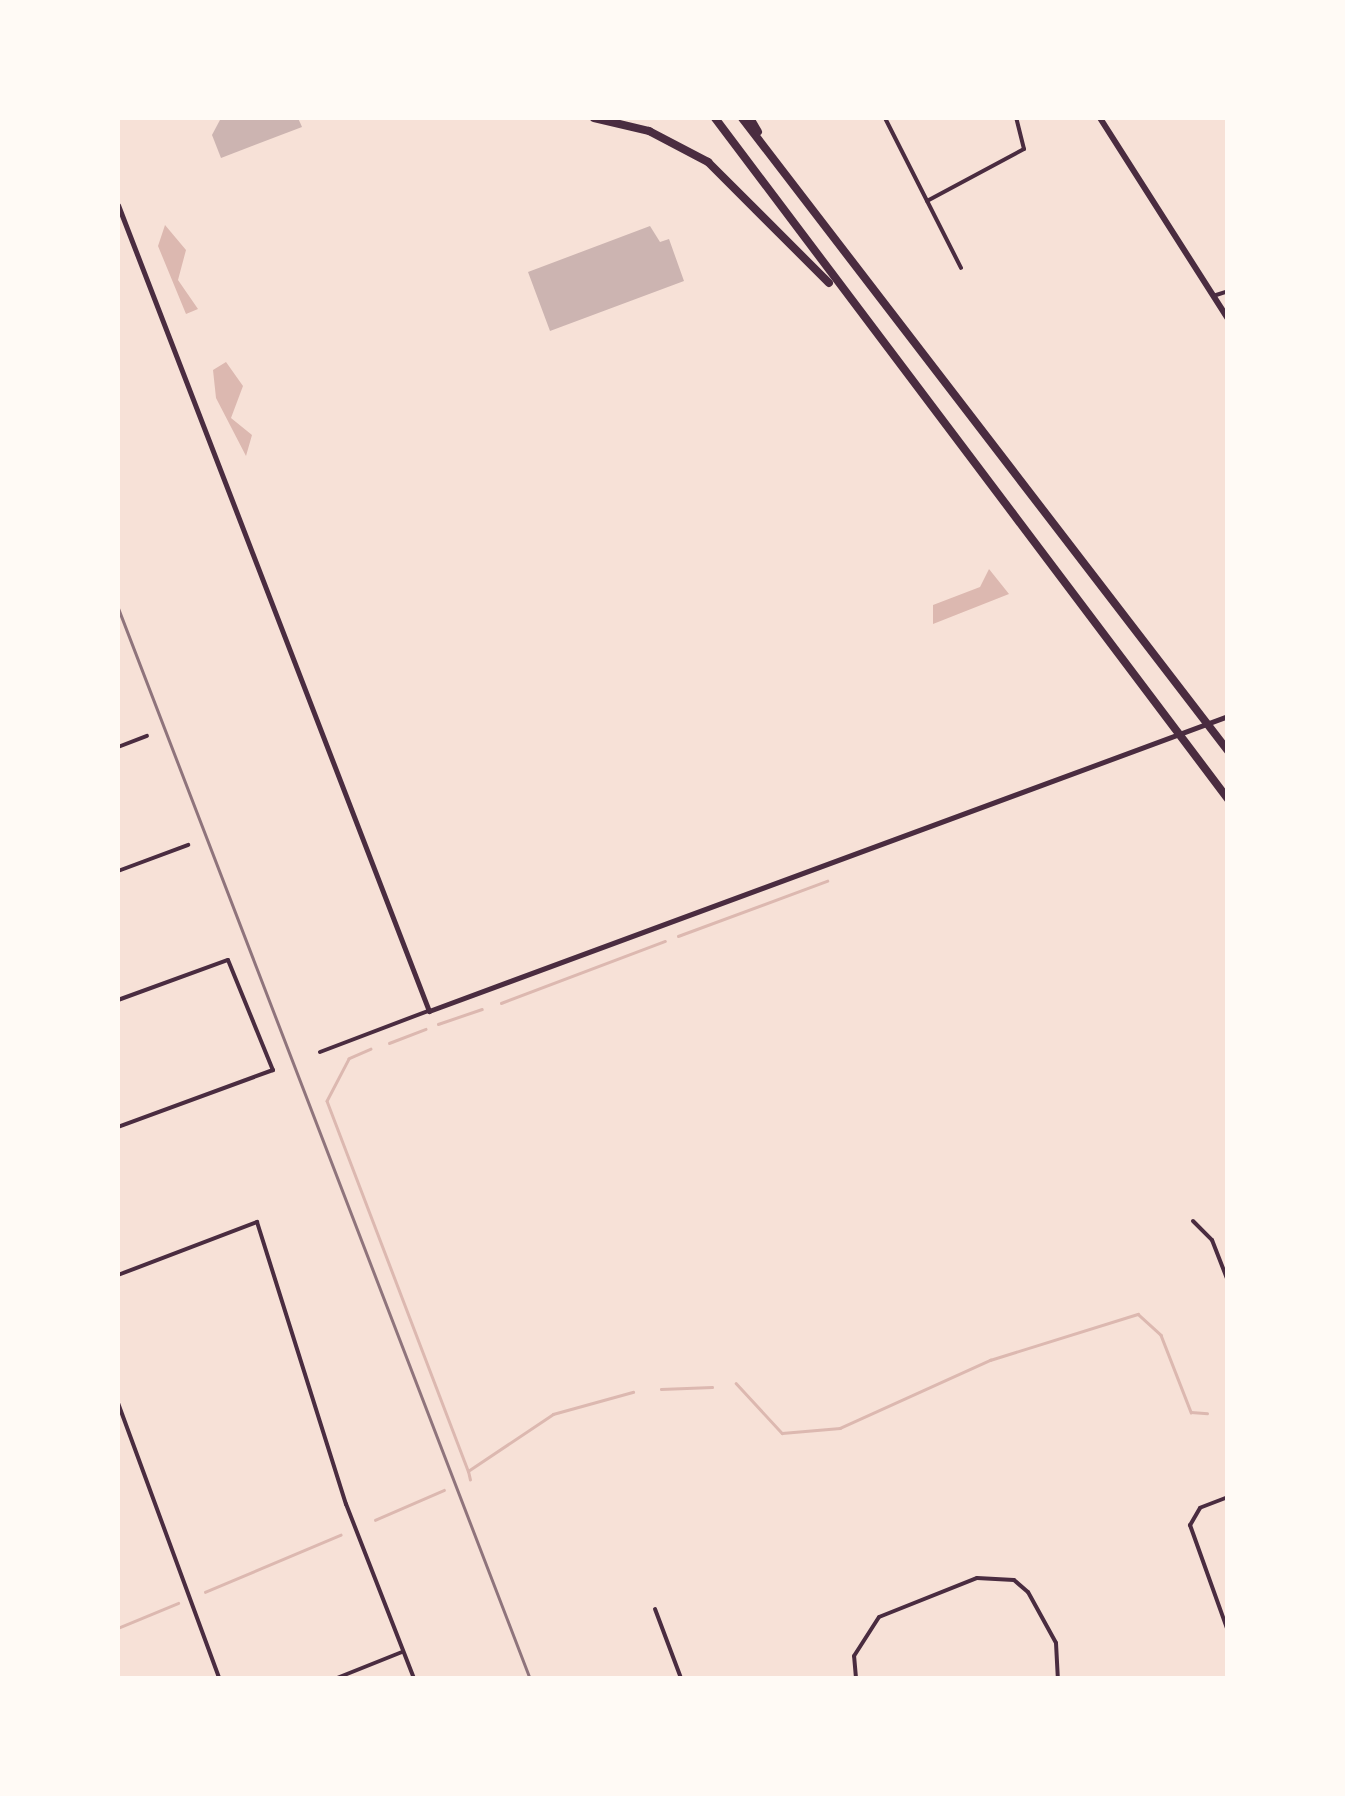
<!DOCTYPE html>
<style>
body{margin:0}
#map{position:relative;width:1345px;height:1796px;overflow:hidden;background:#f7e1d7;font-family:Poppins,sans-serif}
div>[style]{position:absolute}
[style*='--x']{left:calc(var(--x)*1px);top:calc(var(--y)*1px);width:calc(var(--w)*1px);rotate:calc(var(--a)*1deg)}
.water>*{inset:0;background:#dcb8b0}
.stream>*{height:2.5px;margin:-1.25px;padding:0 1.25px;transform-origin:1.25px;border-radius:1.25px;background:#dcb8b0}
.building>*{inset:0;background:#ccb4b1}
.minor>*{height:4px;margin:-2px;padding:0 2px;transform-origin:2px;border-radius:2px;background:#4a2c40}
.tertiary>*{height:5px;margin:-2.5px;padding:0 2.5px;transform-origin:2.5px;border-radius:2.5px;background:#4a2c40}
.primary>*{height:6px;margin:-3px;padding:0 3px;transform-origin:3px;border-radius:3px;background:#4a2c40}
.motorway>*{height:8px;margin:-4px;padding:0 4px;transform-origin:4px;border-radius:4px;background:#4a2c40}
.rail>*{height:2.5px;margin:-1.25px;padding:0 1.25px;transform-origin:1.25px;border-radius:1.25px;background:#8f747c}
span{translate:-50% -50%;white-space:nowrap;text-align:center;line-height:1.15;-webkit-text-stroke:8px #fffaf5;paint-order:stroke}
.frame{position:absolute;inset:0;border:120px solid #fffaf5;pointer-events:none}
</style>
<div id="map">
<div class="water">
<i style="clip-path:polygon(165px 225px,186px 250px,178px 280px,198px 309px,186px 314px,158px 246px)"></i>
<i style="clip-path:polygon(226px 362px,243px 386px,231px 418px,252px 435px,246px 456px,216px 398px,213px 370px)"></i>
<i style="clip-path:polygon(989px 569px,1009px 594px,933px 624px,933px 605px,980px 587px)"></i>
</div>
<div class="stream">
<i style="--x:678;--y:936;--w:159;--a:-20.3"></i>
<i style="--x:501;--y:1003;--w:175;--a:-20.7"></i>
<i style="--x:438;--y:1024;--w:46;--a:-18.8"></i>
<i style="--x:389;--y:1043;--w:39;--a:-21"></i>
<i style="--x:371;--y:1049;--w:24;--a:156"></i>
<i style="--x:349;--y:1059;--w:47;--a:117.6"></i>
<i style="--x:327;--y:1101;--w:396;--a:69.1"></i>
<i style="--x:736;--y:1383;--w:68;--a:47.4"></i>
<i style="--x:782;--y:1433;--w:58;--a:-4.9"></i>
<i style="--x:840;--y:1428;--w:165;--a:-24.4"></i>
<i style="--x:990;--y:1360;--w:155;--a:-17.3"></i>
<i style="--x:1138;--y:1314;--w:31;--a:42"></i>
<i style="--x:1161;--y:1335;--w:83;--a:68.7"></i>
<i style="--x:1191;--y:1412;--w:16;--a:4"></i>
<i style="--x:661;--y:1389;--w:51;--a:-2.2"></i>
<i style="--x:470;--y:1480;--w:9;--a:-103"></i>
<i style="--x:468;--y:1471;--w:102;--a:-33.8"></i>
<i style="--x:553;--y:1414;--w:83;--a:-15.4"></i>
<i style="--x:375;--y:1520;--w:75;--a:-23.5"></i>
<i style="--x:205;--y:1592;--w:147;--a:-22.9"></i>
<i style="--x:118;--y:1628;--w:65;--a:-22.6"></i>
</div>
<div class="building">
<i style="clip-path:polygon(221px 118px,298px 118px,302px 127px,221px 158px,212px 135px)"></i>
<i style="clip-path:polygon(650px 226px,660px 242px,669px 239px,684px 281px,550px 331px,528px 272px)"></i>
</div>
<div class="minor">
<i style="--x:885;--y:118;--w:168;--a:63.1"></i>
<i style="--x:927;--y:201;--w:110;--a:-28.2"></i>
<i style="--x:1024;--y:149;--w:32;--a:-104"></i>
<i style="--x:1213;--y:296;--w:16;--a:-18"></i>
<i style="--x:118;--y:747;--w:31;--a:-21"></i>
<i style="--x:118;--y:871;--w:75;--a:-20.4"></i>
<i style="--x:118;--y:1000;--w:117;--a:-20"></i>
<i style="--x:228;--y:960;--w:119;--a:67.8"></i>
<i style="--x:273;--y:1070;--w:165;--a:159.8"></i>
<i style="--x:320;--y:1052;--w:116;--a:-20.8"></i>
<i style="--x:1193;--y:1221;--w:27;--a:45"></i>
<i style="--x:1212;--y:1240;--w:44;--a:68.7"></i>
<i style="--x:118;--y:1275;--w:149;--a:-20.9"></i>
<i style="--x:257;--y:1222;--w:296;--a:72.5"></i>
<i style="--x:346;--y:1504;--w:187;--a:68.7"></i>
<i style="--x:118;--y:1403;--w:293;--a:69.8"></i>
<i style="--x:1228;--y:1497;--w:30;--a:159"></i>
<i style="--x:1200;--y:1508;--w:20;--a:120"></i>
<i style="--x:1190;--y:1525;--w:113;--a:70.3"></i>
<i style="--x:655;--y:1609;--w:74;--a:69.4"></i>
<i style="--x:337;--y:1678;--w:70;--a:-21.8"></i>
<i style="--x:856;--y:1678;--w:22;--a:-95"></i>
<i style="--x:854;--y:1656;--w:46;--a:-57.3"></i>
<i style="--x:879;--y:1617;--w:105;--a:-21.7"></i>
<i style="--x:977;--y:1578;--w:37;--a:3"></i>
<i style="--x:1014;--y:1580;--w:18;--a:41"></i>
<i style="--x:1028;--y:1592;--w:58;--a:61.2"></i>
<i style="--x:1056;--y:1643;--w:35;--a:87"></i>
</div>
<div class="tertiary">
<i style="--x:118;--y:205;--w:864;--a:68.9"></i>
<i style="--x:429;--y:1011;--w:852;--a:-20.26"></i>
</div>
<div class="primary">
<i style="--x:1100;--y:118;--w:238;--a:57.5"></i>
</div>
<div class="motorway">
<i style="--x:594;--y:118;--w:57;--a:13.3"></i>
<i style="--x:649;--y:131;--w:67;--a:27.7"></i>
<i style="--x:708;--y:162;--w:171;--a:45"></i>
<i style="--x:715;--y:118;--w:853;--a:53.01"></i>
<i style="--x:742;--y:118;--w:798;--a:52.48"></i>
<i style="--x:750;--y:118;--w:16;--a:60"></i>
</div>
<div class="rail">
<i style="--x:118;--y:607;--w:1148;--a:68.96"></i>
</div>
<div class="frame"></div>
</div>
